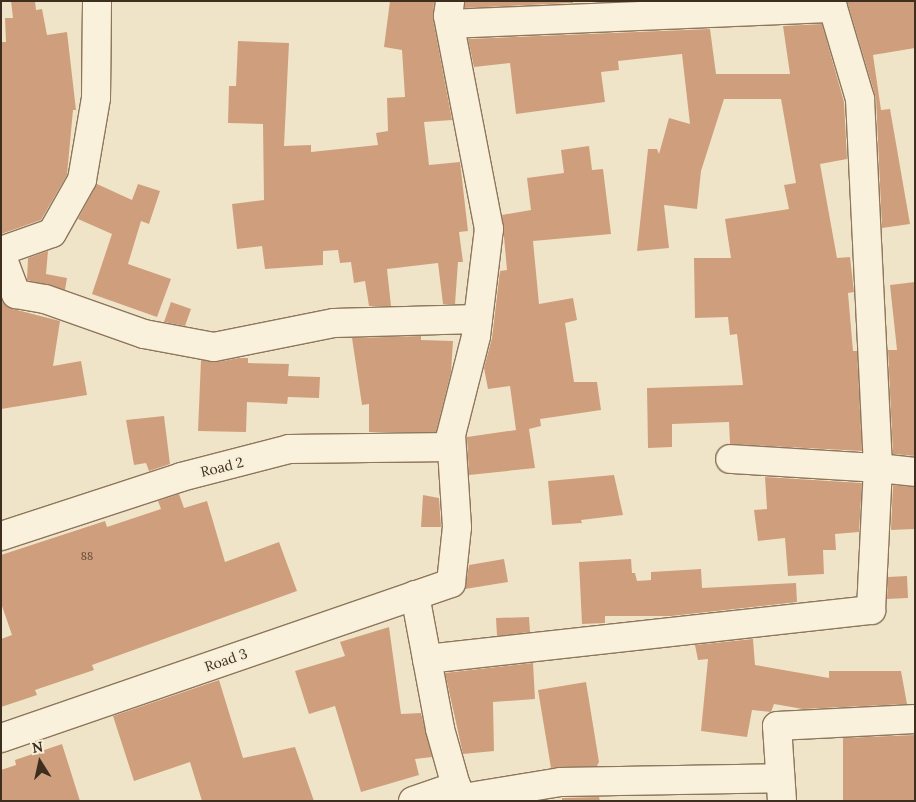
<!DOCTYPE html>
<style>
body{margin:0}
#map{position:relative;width:916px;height:802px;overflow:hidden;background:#f0e4c8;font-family:Lora,serif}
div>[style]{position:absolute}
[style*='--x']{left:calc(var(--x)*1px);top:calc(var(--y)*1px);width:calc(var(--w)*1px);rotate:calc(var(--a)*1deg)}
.building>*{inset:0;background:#cf9f7d}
.roads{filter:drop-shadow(1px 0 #8d765c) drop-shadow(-1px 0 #8d765c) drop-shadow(0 1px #8d765c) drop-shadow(0 -1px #8d765c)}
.minor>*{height:28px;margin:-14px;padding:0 14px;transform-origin:14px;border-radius:14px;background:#faf1dc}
span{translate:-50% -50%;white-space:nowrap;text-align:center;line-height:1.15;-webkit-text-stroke:4px #f7eed8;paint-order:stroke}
.number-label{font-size:11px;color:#624a37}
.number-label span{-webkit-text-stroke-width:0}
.street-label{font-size:14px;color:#3d2e20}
.frame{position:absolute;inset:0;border:2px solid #3d2e20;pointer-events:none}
.north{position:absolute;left:15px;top:737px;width:50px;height:50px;-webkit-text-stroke:4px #f7eed8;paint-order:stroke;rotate:350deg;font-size:14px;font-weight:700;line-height:20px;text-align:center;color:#3d2e20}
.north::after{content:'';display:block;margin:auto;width:18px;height:22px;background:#3d2e20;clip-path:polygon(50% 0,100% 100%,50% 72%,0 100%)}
</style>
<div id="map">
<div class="building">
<i style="clip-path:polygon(11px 1px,35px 1px,36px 10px,42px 9px,47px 35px,67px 32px,76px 110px,73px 110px,67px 175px,41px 220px,1px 234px,1px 42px,6px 42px,5px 18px,13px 18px)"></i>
<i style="clip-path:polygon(390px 1px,434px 1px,433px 19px,452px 120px,424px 122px,429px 165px,460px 162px,468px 231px,459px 232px,463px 262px,458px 262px,455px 304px,443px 304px,438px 263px,387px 269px,391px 306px,369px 306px,365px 281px,354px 283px,351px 262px,340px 263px,338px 250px,323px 251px,323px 265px,265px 269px,262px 246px,237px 249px,232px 204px,264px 200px,263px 124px,228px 123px,229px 86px,236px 86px,238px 41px,289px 43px,284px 146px,311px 145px,311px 152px,378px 145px,376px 133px,388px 131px,387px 98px,405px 97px,402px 50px,384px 47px)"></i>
<i style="clip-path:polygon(465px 1px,573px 1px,573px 3px,465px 8px)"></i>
<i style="clip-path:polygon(847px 1px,915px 1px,915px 48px,873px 55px,881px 110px,890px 109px,910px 224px,882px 228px,876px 98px)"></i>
<i style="clip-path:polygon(822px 24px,844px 102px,847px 159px,820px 164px,837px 258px,850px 257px,854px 292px,848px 293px,853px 351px,857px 351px,862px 451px,730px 444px,729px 422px,672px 424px,672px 447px,648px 448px,647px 388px,743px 385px,737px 334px,730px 335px,728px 317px,695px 318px,694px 258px,731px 258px,725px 219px,789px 209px,784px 185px,796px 183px,781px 99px,724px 99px,701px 171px,697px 209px,664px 205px,669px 248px,637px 251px,648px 149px,657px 149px,659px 154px,669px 118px,690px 124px,682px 54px,618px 61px,619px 70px,601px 72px,605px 102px,516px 114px,510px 63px,474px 67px,468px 39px,710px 29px,716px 74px,790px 74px,783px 26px)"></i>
<i style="clip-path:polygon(589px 146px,592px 170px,603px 169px,611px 234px,533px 241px,539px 304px,573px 298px,577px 320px,565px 323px,574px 382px,597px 382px,601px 410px,540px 419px,541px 426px,529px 429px,535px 468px,469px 475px,467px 437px,516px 430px,510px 386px,488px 389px,484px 368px,492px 338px,500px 271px,507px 270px,502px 215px,531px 210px,527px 178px,564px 173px,561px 150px)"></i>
<i style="clip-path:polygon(97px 184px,132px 200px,138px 184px,160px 191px,149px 224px,141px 221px,128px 264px,171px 279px,157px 317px,92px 294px,112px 234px,78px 219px)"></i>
<i style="clip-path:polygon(48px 251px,46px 274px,67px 278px,65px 290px,27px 280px,28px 258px)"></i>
<i style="clip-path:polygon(915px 282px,915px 456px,893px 454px,888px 350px,897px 350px,890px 285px)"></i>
<i style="clip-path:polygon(1px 301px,13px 309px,60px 321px,53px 366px,81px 361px,87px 395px,1px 409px)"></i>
<i style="clip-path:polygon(171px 302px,191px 309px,185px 326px,164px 322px)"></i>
<i style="clip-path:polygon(421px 336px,421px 340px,453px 341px,451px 372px,436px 432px,369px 432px,369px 404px,362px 405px,352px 338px)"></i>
<i style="clip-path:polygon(239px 358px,248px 358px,248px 363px,289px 364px,288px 376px,320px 377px,319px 398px,288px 397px,287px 404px,247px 402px,246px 432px,198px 431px,201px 360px,217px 362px)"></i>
<i style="clip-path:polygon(164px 416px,170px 464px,149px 471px,146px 463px,134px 465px,126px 420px)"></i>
<i style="clip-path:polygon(614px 475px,623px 515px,581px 520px,582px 523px,552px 525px,548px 481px)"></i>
<i style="clip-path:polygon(765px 477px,862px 483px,859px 532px,835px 534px,836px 550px,823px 550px,824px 574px,788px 576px,785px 538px,758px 541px,754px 510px,767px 509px)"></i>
<i style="clip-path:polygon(893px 485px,915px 487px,915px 529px,891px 530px)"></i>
<i style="clip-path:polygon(179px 494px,184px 508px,207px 501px,225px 562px,279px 542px,297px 591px,92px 665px,94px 670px,35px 690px,37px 695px,1px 707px,1px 639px,12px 635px,1px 603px,1px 555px,105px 521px,107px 527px,161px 509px,158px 501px)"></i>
<i style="clip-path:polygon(423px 495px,439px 498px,441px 527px,421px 527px)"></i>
<i style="clip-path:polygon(504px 559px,508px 582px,465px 589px,469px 565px)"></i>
<i style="clip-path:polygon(631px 559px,632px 573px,635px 573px,637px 581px,651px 580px,651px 572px,701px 569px,702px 588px,796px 583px,797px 602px,671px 616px,605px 616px,605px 623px,582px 624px,579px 562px)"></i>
<i style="clip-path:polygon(907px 576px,908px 598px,887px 599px,888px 577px)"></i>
<i style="clip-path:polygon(529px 617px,530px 632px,497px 636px,496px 618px)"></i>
<i style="clip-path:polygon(389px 627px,401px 714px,421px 713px,432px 757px,415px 759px,419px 775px,361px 792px,335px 706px,309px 714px,295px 671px,345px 656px,340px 642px)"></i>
<i style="clip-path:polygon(753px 639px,755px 665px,829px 678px,829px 671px,901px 671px,907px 704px,803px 709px,774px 704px,771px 712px,752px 710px,747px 737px,701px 731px,708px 659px,698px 660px,695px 645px)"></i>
<i style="clip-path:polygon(533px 663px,535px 699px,493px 702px,494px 751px,463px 754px,445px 673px)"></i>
<i style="clip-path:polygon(219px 680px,243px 758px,295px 747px,314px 801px,202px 801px,190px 762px,134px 781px,113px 716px)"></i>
<i style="clip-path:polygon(586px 682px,599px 762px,597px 766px,551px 768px,538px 690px)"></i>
<i style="clip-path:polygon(915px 735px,915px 801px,843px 801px,843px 738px)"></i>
<i style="clip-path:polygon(62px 744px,80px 801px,1px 801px,1px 770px,16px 765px,15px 760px)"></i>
<i style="clip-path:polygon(599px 797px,600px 801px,562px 801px,562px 798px)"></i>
</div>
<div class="roads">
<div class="minor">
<i style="--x:831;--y:1;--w:102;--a:73.5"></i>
<i style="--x:860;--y:99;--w:369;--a:87.2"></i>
<i style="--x:878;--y:468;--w:37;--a:6"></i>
<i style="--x:450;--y:24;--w:383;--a:-2.4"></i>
<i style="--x:1;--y:251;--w:54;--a:-19.4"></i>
<i style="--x:52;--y:233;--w:61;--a:-60.5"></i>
<i style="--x:82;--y:180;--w:83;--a:-80.3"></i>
<i style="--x:96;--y:98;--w:97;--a:-89.4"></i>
<i style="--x:1;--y:254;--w:43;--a:69.4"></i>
<i style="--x:16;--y:294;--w:29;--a:10"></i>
<i style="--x:45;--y:299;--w:105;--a:19.5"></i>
<i style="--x:144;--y:334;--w:71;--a:10.5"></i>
<i style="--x:214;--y:347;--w:122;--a:-11.3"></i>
<i style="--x:334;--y:323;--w:144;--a:-1.6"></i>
<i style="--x:1;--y:536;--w:189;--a:-18.1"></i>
<i style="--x:181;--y:477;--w:112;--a:-14.5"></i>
<i style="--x:289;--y:449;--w:162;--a:-0.7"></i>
<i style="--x:415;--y:595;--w:136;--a:79.4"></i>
<i style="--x:440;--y:729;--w:59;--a:74.3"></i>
<i style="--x:456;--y:786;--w:15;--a:86"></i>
<i style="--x:427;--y:659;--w:447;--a:-6.3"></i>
<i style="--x:871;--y:610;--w:142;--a:-87.2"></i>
<i style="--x:878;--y:468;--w:148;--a:-176.5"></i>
<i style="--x:1;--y:738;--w:476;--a:-19"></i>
<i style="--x:451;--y:583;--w:56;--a:-83.9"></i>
<i style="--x:457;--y:527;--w:92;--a:-93.7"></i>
<i style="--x:451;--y:435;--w:102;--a:-75.8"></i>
<i style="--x:476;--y:336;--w:108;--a:-83.1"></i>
<i style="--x:489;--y:229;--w:217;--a:-100.9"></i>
<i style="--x:448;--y:16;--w:15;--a:-82"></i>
<i style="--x:457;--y:799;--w:105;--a:-9.3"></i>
<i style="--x:561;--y:782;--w:219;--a:-1"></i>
<i style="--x:413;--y:801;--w:46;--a:-19.2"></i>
<i style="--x:782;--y:801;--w:75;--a:-93.8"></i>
<i style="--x:777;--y:726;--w:138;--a:-2.9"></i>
</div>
</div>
<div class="number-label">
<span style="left:87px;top:556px">88</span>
</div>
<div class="street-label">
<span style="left:222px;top:467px;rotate:-14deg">Road 2</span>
<span style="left:226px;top:660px;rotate:-19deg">Road 3</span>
</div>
<div class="frame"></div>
<div class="north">N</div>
</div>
